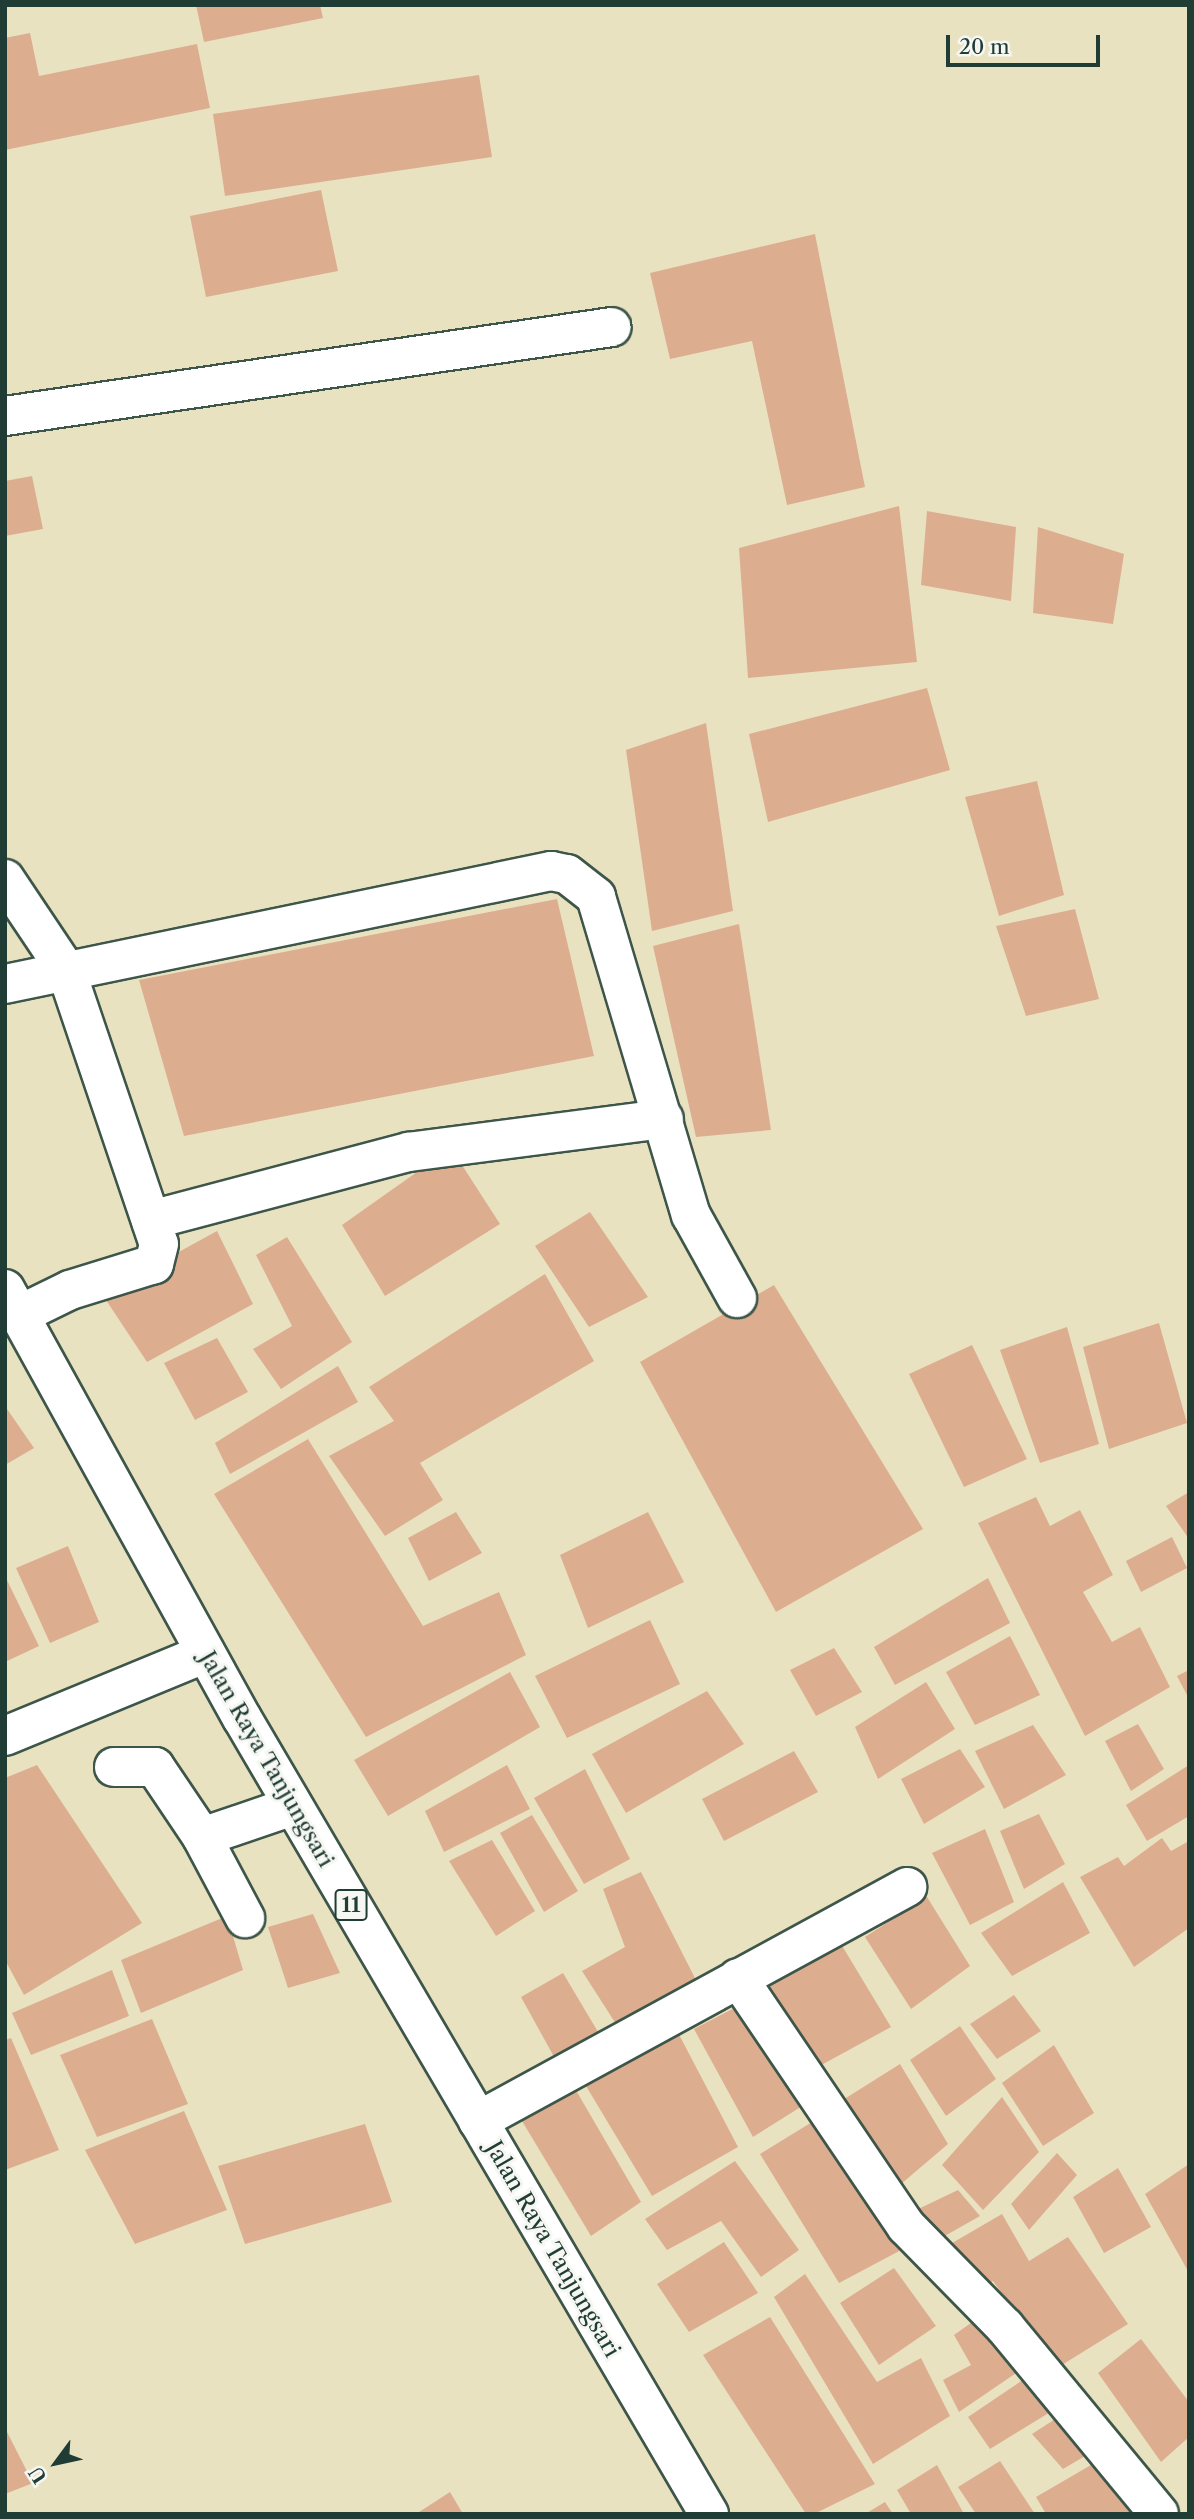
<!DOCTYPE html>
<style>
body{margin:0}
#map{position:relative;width:1194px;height:2519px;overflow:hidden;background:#e9e2c1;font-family:"Libre Caslon Text",serif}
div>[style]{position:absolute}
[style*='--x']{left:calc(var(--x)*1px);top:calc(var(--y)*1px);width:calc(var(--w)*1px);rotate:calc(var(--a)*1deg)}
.building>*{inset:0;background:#dcae8f}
.roads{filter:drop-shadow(2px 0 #3d5649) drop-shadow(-2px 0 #3d5649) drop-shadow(0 2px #3d5649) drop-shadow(0 -2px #3d5649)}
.minor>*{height:38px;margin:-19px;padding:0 19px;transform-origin:19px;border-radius:19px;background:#fff}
.highway>*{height:38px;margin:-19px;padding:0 19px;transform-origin:19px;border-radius:19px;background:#fff}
span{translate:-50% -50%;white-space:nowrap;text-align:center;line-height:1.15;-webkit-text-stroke:6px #f6f6f2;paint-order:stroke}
.shield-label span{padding:2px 5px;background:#f6f6f2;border:2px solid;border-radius:5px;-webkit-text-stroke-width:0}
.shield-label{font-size:21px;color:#1f3d34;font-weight:700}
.street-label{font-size:23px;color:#1f3d34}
.frame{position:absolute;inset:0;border:7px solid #1f3d34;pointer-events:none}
.north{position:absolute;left:21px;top:2428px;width:70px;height:70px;-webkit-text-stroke:5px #f6f6f2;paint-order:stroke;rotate:237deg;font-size:19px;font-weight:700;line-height:28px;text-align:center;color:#1f3d34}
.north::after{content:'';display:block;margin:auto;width:24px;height:32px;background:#1f3d34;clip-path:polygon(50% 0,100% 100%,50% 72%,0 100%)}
.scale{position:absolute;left:946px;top:35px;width:154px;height:32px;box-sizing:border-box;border:4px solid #1f3d34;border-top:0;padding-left:9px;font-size:21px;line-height:24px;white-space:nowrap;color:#1f3d34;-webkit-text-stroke:5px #f6f6f2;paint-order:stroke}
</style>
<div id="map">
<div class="building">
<i style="clip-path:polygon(196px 5px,320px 5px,323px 18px,204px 42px)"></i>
<i style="clip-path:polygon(30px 33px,39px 76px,197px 44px,210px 108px,5px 150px,5px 38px)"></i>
<i style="clip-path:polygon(479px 75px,492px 157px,225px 196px,213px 114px)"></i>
<i style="clip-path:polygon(321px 190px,338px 271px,206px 297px,190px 216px)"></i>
<i style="clip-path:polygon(815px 234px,865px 487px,787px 505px,752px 341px,670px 359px,650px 273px)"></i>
<i style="clip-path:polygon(32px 476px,43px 529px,5px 536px,5px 481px)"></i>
<i style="clip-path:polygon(899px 506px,917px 662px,748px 678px,739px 548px)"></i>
<i style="clip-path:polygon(927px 511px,1016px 527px,1011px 601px,921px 585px)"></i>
<i style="clip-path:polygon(1038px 527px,1124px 554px,1113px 624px,1033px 613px)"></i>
<i style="clip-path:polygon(927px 688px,950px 770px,768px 822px,749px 734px)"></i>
<i style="clip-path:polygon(706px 723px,733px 911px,652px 931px,626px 750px)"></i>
<i style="clip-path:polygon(1037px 781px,1064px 895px,999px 916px,965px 797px)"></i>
<i style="clip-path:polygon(557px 899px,594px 1056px,184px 1136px,139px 980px)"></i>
<i style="clip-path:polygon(1075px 909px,1099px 999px,1026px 1016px,996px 926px)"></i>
<i style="clip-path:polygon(739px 924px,771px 1130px,696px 1137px,653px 946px)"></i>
<i style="clip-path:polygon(451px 1148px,500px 1224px,385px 1296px,342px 1225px)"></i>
<i style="clip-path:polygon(590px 1212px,648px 1297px,589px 1327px,535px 1246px)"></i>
<i style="clip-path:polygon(217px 1231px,253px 1304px,147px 1362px,102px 1294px)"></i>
<i style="clip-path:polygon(287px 1237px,352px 1342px,281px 1389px,253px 1349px,292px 1326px,256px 1255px)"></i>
<i style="clip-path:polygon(545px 1274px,594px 1361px,420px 1463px,443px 1500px,385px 1536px,329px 1456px,394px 1421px,369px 1387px)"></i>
<i style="clip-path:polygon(774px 1285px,923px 1529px,776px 1612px,640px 1362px)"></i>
<i style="clip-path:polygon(1159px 1323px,1187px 1423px,1109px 1449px,1083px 1347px)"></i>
<i style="clip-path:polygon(1067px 1327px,1099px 1444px,1040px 1463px,1000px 1350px)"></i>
<i style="clip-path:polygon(217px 1338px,248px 1392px,195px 1420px,164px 1363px)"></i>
<i style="clip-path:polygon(972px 1345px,1027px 1459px,964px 1487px,909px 1374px)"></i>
<i style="clip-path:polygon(338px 1366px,358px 1402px,230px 1474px,215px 1443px)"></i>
<i style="clip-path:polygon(5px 1406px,34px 1448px,5px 1465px)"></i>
<i style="clip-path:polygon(308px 1439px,423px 1626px,499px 1592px,526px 1655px,366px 1737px,214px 1494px)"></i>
<i style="clip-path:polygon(1189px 1492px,1189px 1539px,1166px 1506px)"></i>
<i style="clip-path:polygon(1036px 1497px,1050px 1526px,1080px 1510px,1113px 1575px,1083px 1592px,1112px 1642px,1140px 1627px,1170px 1687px,1085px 1736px,978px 1523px)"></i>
<i style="clip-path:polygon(456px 1512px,482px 1553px,429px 1581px,408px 1538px)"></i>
<i style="clip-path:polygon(648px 1512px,684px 1582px,588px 1628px,560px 1555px)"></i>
<i style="clip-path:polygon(1172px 1537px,1187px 1568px,1141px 1592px,1126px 1561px)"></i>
<i style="clip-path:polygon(68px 1546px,99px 1622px,50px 1643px,16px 1568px)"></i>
<i style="clip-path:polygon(5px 1576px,39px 1646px,5px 1662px)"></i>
<i style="clip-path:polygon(988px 1578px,1010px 1623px,895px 1685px,874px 1647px)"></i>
<i style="clip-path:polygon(650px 1620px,680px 1684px,567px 1738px,535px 1676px)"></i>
<i style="clip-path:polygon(1010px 1636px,1040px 1695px,975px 1725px,946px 1672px)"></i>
<i style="clip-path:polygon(834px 1648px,862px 1692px,816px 1716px,790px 1670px)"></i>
<i style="clip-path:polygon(1189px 1670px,1189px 1699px,1177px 1676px)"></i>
<i style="clip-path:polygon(510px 1672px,540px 1727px,388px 1816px,354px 1760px)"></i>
<i style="clip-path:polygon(926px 1682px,955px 1729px,878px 1779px,855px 1727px)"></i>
<i style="clip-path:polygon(707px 1691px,744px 1744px,626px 1813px,592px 1754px)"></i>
<i style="clip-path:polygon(1138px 1724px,1164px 1769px,1131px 1791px,1105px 1741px)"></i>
<i style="clip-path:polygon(1033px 1725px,1066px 1775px,1004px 1809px,975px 1751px)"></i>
<i style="clip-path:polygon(960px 1749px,985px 1787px,924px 1824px,901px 1779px)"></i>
<i style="clip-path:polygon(794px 1751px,818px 1792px,724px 1841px,702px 1799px)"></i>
<i style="clip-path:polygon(37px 1765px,142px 1923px,24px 1995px,5px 1960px,5px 1778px)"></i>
<i style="clip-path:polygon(507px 1765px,530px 1809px,444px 1852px,425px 1811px)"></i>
<i style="clip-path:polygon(1189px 1765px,1189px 1816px,1147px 1841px,1126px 1805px)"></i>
<i style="clip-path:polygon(585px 1769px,630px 1859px,584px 1884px,534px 1798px)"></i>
<i style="clip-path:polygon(1039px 1814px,1065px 1864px,1024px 1889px,1000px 1831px)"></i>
<i style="clip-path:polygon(532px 1815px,578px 1891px,544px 1912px,500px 1833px)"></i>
<i style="clip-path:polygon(985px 1829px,1014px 1902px,970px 1925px,932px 1853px)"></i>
<i style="clip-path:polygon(1162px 1838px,1171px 1851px,1189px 1841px,1189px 1928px,1134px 1967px,1080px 1877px,1118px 1857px,1124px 1866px)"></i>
<i style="clip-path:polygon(492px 1840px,535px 1911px,496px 1936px,449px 1861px)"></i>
<i style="clip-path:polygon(641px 1872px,697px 1982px,616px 2024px,582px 1971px,625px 1947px,603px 1889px)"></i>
<i style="clip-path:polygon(1063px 1882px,1090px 1933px,1012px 1976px,981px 1933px)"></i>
<i style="clip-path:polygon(927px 1897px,970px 1966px,911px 2009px,865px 1937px)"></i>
<i style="clip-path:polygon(313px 1914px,340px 1973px,288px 1988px,268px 1927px)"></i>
<i style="clip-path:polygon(227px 1916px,243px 1970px,141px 2013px,121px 1960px)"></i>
<i style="clip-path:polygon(838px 1939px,891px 2027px,814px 2069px,755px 1983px)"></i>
<i style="clip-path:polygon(112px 1970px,129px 2016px,31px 2055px,12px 2013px)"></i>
<i style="clip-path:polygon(563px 1973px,601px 2037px,558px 2064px,521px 1997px)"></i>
<i style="clip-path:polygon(1014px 1995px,1041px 2031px,997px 2059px,970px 2024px)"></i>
<i style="clip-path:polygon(742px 2004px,807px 2103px,753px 2137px,694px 2029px)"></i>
<i style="clip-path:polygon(152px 2019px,188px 2104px,97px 2137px,60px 2055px)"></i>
<i style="clip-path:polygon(960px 2026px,996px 2079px,946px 2116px,910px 2060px)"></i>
<i style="clip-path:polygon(675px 2027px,738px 2147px,652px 2196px,580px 2076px)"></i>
<i style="clip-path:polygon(11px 2038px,59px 2150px,5px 2170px,5px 2040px)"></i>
<i style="clip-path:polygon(1054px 2045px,1094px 2113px,1043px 2146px,1002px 2083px)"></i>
<i style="clip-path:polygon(900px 2064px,948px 2144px,894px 2190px,838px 2103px)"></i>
<i style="clip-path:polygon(570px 2080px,641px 2202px,591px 2236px,516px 2111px)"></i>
<i style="clip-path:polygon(1002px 2097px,1039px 2152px,983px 2210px,942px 2165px)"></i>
<i style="clip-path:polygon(184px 2111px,227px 2210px,135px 2244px,85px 2150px)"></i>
<i style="clip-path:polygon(817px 2119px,903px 2249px,839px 2283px,760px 2154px)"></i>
<i style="clip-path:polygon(365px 2124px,392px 2202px,245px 2244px,218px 2166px)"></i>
<i style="clip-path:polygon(1057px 2153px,1077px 2175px,1029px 2230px,1011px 2204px)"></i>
<i style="clip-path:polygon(735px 2161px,799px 2250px,761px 2277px,721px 2221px,667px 2250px,645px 2219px)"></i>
<i style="clip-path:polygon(1189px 2164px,1189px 2273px,1145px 2194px)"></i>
<i style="clip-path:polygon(1118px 2168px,1151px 2227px,1104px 2253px,1073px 2197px)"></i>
<i style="clip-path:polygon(958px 2190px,980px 2216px,936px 2241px,912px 2212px)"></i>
<i style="clip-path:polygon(1002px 2214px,1029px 2261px,1068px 2237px,1128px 2324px,1057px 2368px,993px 2281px,980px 2290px,947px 2246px)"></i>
<i style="clip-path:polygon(724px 2242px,758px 2293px,689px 2332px,657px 2284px)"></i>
<i style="clip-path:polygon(894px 2268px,936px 2326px,879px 2365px,840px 2303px)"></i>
<i style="clip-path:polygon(805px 2274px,877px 2382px,921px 2358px,950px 2416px,873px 2464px,774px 2297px)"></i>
<i style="clip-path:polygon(982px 2315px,1025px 2367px,959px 2412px,943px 2380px,971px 2365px,954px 2335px)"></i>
<i style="clip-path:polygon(770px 2317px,875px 2484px,814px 2514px,806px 2514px,703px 2355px)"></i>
<i style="clip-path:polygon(1141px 2339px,1189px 2402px,1189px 2437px,1161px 2462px,1098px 2373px)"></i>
<i style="clip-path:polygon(1033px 2373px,1057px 2408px,990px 2449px,968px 2417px)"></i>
<i style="clip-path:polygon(1063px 2414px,1097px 2449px,1063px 2469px,1032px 2434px)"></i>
<i style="clip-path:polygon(5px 2428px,33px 2483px,5px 2494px)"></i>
<i style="clip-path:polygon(1103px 2458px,1142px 2507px,1130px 2514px,1046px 2514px,1036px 2497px)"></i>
<i style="clip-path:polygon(1000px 2461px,1035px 2514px,976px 2514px,958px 2487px)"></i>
<i style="clip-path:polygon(937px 2465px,964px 2514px,911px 2514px,897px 2490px)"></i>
<i style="clip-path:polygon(450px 2492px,463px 2514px,416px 2514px)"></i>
<i style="clip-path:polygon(885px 2502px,893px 2514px,865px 2514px)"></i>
</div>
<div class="roads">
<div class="minor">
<i style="--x:5;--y:416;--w:613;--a:-8.34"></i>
<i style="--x:5;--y:879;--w:110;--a:56.2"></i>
<i style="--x:66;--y:970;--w:289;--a:71.3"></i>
<i style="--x:159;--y:1244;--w:21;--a:104"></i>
<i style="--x:154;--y:1264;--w:88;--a:162.8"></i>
<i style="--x:70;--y:1290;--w:57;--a:153.9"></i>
<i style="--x:5;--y:984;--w:558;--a:-11.69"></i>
<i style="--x:551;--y:871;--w:16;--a:11"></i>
<i style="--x:567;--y:874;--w:37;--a:38"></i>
<i style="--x:596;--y:897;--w:332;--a:73.4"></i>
<i style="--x:691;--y:1215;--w:95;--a:61"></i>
<i style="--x:151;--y:1220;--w:267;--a:-14.8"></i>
<i style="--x:409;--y:1152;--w:257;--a:-7.4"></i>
<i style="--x:5;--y:1736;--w:217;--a:-22.4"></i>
<i style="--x:114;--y:1767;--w:41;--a:0"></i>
<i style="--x:155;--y:1767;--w:84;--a:56.1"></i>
<i style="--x:202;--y:1837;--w:96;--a:-18.8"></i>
<i style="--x:202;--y:1837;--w:92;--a:62"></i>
<i style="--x:738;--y:1978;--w:300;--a:55.9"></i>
<i style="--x:906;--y:2226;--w:141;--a:45.6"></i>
<i style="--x:1005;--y:2327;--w:242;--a:50.5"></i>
<i style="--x:478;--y:2121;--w:489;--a:-28.6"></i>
</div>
<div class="highway">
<i style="--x:5;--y:1289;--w:490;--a:61.1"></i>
<i style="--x:242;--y:1718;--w:923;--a:59.6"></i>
</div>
</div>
<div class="shield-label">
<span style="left:351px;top:1905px">11</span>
</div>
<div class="street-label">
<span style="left:267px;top:1759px;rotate:60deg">Jalan Raya Tanjungsari</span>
<span style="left:553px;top:2249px;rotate:60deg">Jalan Raya Tanjungsari</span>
</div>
<div class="frame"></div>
<div class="north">U</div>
<div class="scale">20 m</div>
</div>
